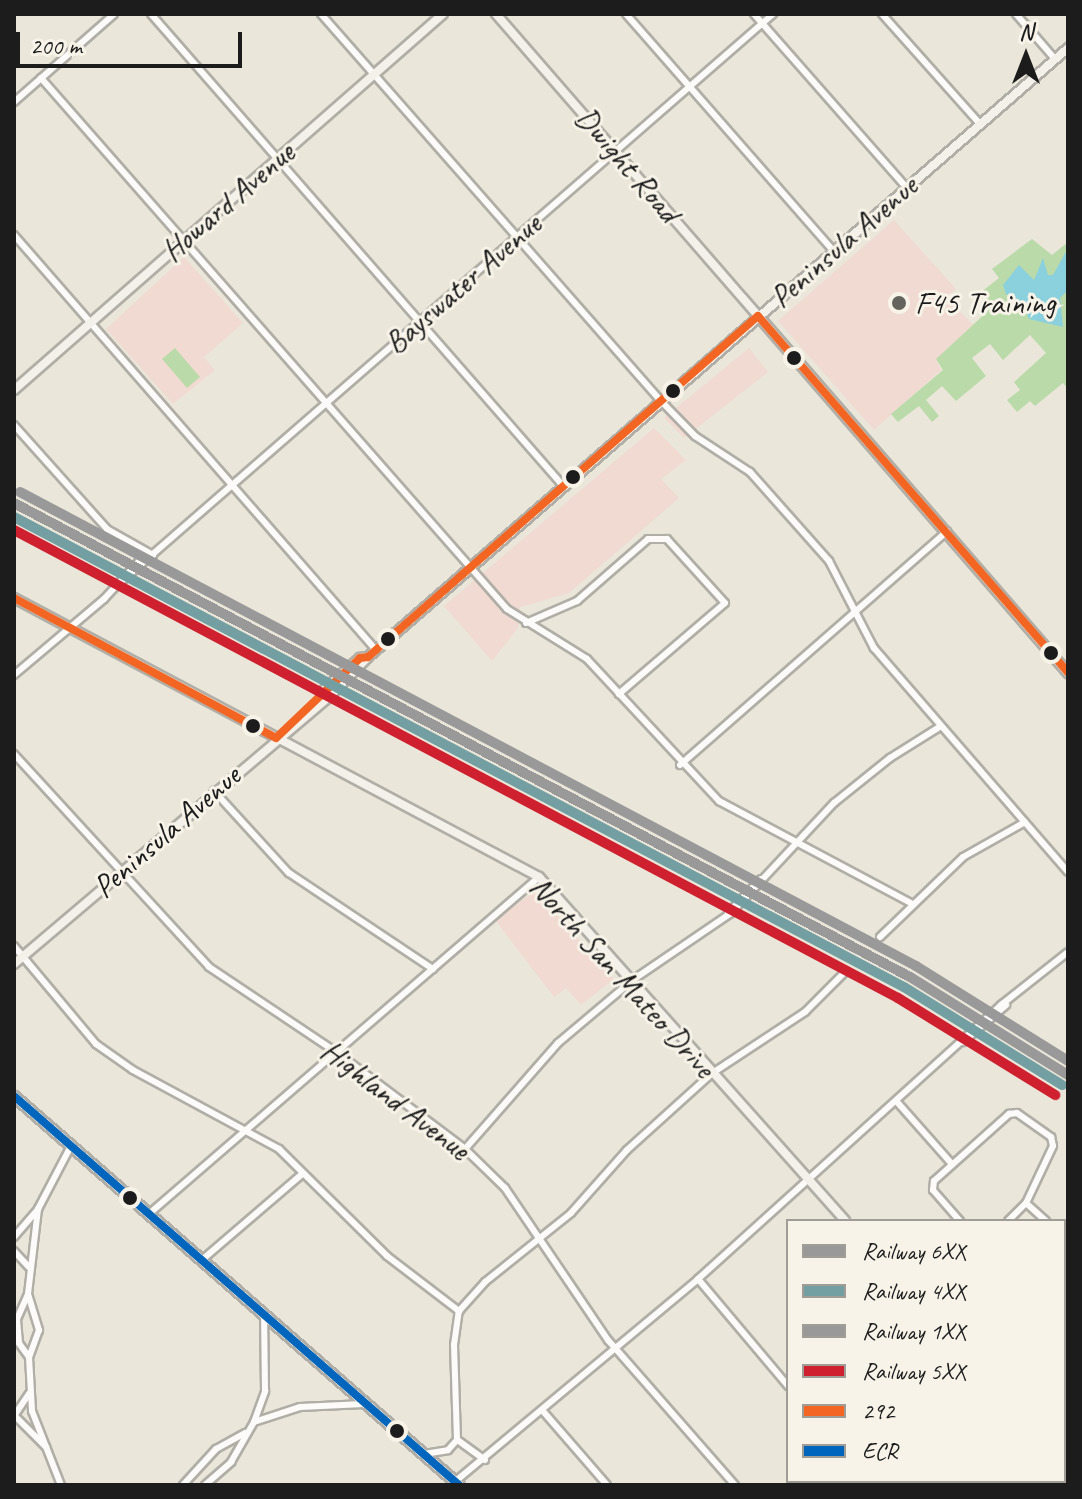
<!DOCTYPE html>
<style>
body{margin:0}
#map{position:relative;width:1082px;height:1499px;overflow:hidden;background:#eae6d9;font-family:Caveat,sans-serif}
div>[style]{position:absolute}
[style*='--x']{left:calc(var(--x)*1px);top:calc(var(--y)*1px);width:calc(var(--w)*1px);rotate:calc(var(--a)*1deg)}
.built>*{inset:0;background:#f1dad1}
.green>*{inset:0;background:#bbdaaa}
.water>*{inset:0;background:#8ad0dd}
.roads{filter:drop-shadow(2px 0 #b0aea6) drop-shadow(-2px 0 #b0aea6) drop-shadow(0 2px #b0aea6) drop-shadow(0 -2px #b0aea6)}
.street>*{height:6px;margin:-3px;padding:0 3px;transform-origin:3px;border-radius:3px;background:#fcfbf9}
.secondary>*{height:8px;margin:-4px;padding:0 4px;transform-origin:4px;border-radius:4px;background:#f4f1eb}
.primary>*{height:9px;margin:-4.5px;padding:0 4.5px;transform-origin:4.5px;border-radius:4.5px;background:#e9e3d6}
.bus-1>*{height:8px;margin:-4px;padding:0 4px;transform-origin:4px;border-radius:4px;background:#f26522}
.bus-2>*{height:8px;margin:-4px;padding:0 4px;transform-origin:4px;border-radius:4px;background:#0065bd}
.rail-1>*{height:10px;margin:-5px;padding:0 5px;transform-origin:5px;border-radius:5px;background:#99999a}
.rail-2>*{height:10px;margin:-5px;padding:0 5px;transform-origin:5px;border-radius:5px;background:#749fa2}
.rail-3>*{height:10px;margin:-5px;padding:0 5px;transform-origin:5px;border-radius:5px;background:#999}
.rail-4>*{height:10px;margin:-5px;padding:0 5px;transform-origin:5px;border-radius:5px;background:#ce202f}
.dots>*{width:22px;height:22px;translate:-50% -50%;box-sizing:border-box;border:4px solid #f7f3e8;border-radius:50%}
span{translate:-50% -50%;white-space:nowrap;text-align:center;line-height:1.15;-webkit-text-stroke:6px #f7f3e8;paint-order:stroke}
.street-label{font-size:32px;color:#1c1c1c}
.poi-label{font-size:32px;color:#1c1c1c}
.left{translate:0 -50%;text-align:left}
.frame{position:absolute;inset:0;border:16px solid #1c1c1c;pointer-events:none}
.legend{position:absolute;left:786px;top:1219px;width:280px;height:264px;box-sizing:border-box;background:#f7f3e8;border:2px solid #9f9d96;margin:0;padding:10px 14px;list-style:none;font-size:24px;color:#1c1c1c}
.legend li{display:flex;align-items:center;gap:16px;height:40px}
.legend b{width:40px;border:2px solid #9f9d96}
.north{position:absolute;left:986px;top:16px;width:80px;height:80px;-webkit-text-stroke:6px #f7f3e8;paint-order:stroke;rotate:0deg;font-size:22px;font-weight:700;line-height:32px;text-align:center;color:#1c1c1c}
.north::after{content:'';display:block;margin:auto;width:28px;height:36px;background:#1c1c1c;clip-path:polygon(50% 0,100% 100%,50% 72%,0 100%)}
.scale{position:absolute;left:16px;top:32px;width:226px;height:36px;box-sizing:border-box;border:4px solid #1c1c1c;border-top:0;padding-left:10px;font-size:24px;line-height:28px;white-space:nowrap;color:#1c1c1c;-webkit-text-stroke:6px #f7f3e8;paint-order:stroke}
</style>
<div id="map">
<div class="built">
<i style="clip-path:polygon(894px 220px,956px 289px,946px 297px,974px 326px,936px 359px,941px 370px,874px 430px,778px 321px)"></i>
<i style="clip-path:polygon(184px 257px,243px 323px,204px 357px,215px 370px,173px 404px,106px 329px)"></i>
<i style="clip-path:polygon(749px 348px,768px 372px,684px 438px,664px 418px)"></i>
<i style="clip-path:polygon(654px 428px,686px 460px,661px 479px,679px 498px,569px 593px,520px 607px,518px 628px,492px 661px,444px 606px)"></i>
<i style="clip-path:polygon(535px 891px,614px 979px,581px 1005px,566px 988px,554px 997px,495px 920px)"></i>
</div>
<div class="green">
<i style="clip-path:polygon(1032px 239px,1052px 255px,1068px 242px,1068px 389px,1063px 383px,1035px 406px,1030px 401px,1017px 412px,1007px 400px,1020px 390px,1014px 382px,1046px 353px,1030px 335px,1003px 360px,990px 344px,972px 358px,986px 376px,956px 401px,942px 386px,926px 400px,939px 416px,932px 422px,919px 406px,898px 422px,891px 414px,943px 370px,936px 359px,988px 311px,990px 302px,980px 293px,999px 278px,992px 269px)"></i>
<i style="clip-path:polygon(175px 348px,200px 377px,187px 388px,162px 359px)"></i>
</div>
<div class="water">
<i style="clip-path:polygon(1068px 248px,1068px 290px,1060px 298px,1063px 327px,1029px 319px,1021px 302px,1006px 294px,1003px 285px,1019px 265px,1034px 280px,1043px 258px,1048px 275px,1053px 275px)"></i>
</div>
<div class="roads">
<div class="street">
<i style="--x:151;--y:14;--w:628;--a:48.87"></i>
<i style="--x:321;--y:14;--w:515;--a:48.7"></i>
<i style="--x:661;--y:401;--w:49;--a:45.8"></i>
<i style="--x:695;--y:436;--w:66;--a:33.2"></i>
<i style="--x:750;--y:472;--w:119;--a:48.4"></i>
<i style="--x:829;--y:561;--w:98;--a:62.7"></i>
<i style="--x:874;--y:648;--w:296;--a:49.1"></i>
<i style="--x:626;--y:14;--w:316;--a:48.8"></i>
<i style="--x:754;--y:14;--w:232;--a:48.7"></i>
<i style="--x:882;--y:14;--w:147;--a:48.3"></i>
<i style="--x:1016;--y:14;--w:60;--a:49.1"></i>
<i style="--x:41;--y:78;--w:706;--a:48.73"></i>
<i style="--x:507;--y:609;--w:94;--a:32"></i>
<i style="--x:587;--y:659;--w:194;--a:47.1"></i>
<i style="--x:719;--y:801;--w:217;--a:28"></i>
<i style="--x:14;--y:102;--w:133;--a:-41.3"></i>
<i style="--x:14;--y:235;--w:551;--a:48.9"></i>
<i style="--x:14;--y:425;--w:140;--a:48.2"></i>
<i style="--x:107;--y:529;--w:53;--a:29.5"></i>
<i style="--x:115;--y:587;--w:873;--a:-41.05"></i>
<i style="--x:526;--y:623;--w:56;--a:-23.3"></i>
<i style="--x:577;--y:601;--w:94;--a:-41.1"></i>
<i style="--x:648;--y:539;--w:19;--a:0"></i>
<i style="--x:667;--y:539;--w:86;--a:47.8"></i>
<i style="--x:725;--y:603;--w:140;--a:139.4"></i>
<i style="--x:14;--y:675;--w:118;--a:-40.2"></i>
<i style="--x:104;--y:599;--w:57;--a:-47.1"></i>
<i style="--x:143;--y:557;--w:10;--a:-11"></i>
<i style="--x:14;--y:754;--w:289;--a:47.5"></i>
<i style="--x:209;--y:967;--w:153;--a:33.8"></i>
<i style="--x:336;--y:1052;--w:161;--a:36.9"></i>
<i style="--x:465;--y:1149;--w:56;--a:44.3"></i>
<i style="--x:505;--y:1188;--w:184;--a:55.9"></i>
<i style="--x:608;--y:1340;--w:193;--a:48.8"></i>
<i style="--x:680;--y:765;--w:355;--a:-41.2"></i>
<i style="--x:214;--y:791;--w:111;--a:47.6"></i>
<i style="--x:289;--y:873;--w:173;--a:33.7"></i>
<i style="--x:728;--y:913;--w:47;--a:-45.9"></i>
<i style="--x:880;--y:937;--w:115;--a:-43.9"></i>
<i style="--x:963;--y:857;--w:71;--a:-29.4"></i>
<i style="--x:14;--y:946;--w:128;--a:50.1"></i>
<i style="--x:96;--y:1044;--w:45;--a:35.1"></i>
<i style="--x:133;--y:1070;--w:166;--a:28.4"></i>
<i style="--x:279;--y:1149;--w:152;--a:44.7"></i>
<i style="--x:387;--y:1256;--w:91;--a:37.4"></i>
<i style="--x:963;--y:1042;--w:57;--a:-40.7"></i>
<i style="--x:898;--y:1103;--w:81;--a:48.5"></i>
<i style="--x:465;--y:1149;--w:141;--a:-48.7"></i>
<i style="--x:558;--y:1043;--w:99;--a:-40.1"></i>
<i style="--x:634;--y:979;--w:117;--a:-34.2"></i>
<i style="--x:731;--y:913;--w:151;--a:-46.9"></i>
<i style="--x:834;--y:803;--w:72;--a:-38.8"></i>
<i style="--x:890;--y:758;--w:60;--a:-32.1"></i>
<i style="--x:1026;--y:1203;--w:27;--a:42"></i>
<i style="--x:150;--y:1213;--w:514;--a:-40.82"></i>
<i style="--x:960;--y:1221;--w:41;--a:-131.1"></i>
<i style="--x:933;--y:1190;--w:9;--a:-84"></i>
<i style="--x:934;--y:1181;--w:101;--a:-41.8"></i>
<i style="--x:1009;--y:1114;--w:8;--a:-7"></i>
<i style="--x:1017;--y:1113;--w:42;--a:35.2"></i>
<i style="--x:1051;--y:1137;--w:9;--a:77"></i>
<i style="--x:1053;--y:1146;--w:63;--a:115.3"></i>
<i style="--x:1026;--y:1203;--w:25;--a:135"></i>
<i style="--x:14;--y:1237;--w:37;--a:-49"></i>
<i style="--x:38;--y:1209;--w:73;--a:-62.4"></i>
<i style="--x:1064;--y:1237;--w:5;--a:37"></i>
<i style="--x:14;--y:1251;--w:22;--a:47"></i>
<i style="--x:203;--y:1259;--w:130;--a:-40.6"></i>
<i style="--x:698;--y:1279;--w:140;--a:49.9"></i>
<i style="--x:28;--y:1294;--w:38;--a:73"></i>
<i style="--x:39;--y:1330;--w:29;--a:110"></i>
<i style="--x:29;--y:1357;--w:54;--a:86.8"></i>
<i style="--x:32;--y:1411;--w:79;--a:68.6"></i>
<i style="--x:29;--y:1357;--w:17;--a:-126"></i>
<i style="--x:19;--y:1343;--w:24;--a:-95"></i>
<i style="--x:17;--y:1319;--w:27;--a:-66"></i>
<i style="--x:28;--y:1294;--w:86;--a:-83.3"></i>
<i style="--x:542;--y:1410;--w:99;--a:49.1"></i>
<i style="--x:14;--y:1416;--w:27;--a:-56"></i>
<i style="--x:15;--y:1416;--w:44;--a:45"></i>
<i style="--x:254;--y:1422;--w:48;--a:-18.1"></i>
<i style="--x:300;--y:1407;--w:64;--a:-2.7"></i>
<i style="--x:424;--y:1454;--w:24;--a:-9"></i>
<i style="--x:448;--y:1450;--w:13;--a:-48"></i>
<i style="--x:485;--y:1460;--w:34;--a:-144"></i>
<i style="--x:457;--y:1440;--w:95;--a:-91.8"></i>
<i style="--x:454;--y:1345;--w:34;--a:-82"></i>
<i style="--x:459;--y:1311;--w:39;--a:-48"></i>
<i style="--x:485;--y:1282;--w:110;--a:-38.7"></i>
<i style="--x:571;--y:1213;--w:84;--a:-48.4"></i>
<i style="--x:627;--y:1150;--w:113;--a:-42.1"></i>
<i style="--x:711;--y:1074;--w:113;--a:-33.4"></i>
<i style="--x:805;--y:1012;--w:57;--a:-45"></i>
<i style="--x:893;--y:1481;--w:6;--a:45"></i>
<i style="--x:183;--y:1485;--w:49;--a:-47.5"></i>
<i style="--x:216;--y:1449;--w:33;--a:-29"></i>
<i style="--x:205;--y:1485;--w:35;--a:-41"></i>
<i style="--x:231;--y:1462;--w:46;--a:-60.1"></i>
<i style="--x:254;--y:1422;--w:33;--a:-70"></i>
<i style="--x:265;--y:1391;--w:78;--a:-90.7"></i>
<i style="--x:451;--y:1485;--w:322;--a:-39.8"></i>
<i style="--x:698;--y:1279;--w:409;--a:-42.1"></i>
<i style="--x:1001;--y:1005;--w:85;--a:-38.3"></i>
</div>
<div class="secondary">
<i style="--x:496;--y:14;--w:873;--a:49.04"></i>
<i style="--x:14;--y:390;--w:570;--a:-41.23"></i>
<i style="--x:14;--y:598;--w:595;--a:27.99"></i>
<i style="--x:539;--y:877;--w:460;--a:48.3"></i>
<i style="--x:321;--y:699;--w:11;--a:-68"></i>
<i style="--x:325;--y:689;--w:47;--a:-41.5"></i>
<i style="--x:360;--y:658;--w:8;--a:-7"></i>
<i style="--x:14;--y:964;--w:412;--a:-40.3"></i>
<i style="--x:328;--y:698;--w:57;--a:-45.7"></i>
<i style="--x:368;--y:657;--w:928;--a:-41.02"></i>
<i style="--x:1064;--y:1287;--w:6;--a:-51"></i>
<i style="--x:1064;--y:1458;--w:6;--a:51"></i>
<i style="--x:814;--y:1485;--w:6;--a:-45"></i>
</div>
<div class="primary">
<i style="--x:14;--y:1096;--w:591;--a:41.16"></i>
</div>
</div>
<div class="bus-1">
<i style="--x:758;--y:316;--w:473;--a:49"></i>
<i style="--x:14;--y:598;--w:297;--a:28.1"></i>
<i style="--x:276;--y:738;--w:116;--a:-43.6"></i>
<i style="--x:360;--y:658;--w:8;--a:-7"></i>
<i style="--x:368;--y:657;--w:518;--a:-41.17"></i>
</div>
<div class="bus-2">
<i style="--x:14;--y:1096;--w:591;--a:41.16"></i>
</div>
<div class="rail-1">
<i style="--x:14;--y:503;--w:1014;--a:27.88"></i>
<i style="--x:910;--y:977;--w:186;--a:31.8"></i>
</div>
<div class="rail-2">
<i style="--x:14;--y:517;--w:1006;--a:27.84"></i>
<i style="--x:904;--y:987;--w:186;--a:31.8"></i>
</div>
<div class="rail-3">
<i style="--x:20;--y:492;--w:1014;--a:27.88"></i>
<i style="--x:916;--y:966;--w:179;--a:32"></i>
</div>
<div class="rail-4">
<i style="--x:14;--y:530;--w:1000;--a:27.9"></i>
<i style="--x:898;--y:998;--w:185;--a:31.7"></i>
</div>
<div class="dots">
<i style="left:899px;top:303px;background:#64635e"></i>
<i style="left:794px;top:358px;background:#1c1c1c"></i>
<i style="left:673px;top:391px;background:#1c1c1c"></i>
<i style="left:573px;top:477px;background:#1c1c1c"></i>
<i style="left:388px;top:639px;background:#1c1c1c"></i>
<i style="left:1051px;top:653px;background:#1c1c1c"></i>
<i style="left:253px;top:726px;background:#1c1c1c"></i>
<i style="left:130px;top:1198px;background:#1c1c1c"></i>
<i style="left:397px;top:1431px;background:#1c1c1c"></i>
</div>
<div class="street-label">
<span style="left:627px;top:165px;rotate:49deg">Dwight Road</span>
<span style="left:228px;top:202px;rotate:-41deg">Howard Avenue</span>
<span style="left:844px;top:242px;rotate:-41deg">Peninsula Avenue</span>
<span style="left:463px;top:284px;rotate:-41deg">Bayswater Avenue</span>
<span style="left:167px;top:832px;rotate:-41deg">Peninsula Avenue</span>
<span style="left:622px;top:977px;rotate:48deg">North San Mateo Drive</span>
<span style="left:395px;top:1100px;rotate:37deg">Highland Avenue</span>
</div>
<div class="poi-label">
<span class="left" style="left:915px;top:303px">F45 Training</span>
</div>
<div class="frame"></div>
<ul class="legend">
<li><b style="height:10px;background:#99999a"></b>Railway 6XX</li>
<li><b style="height:10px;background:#749fa2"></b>Railway 4XX</li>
<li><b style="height:10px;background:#999"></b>Railway 1XX</li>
<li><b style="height:10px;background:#ce202f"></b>Railway 5XX</li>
<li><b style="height:10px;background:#f26522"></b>292</li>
<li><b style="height:10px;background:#0065bd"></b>ECR</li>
</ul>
<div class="north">N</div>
<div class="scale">200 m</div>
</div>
